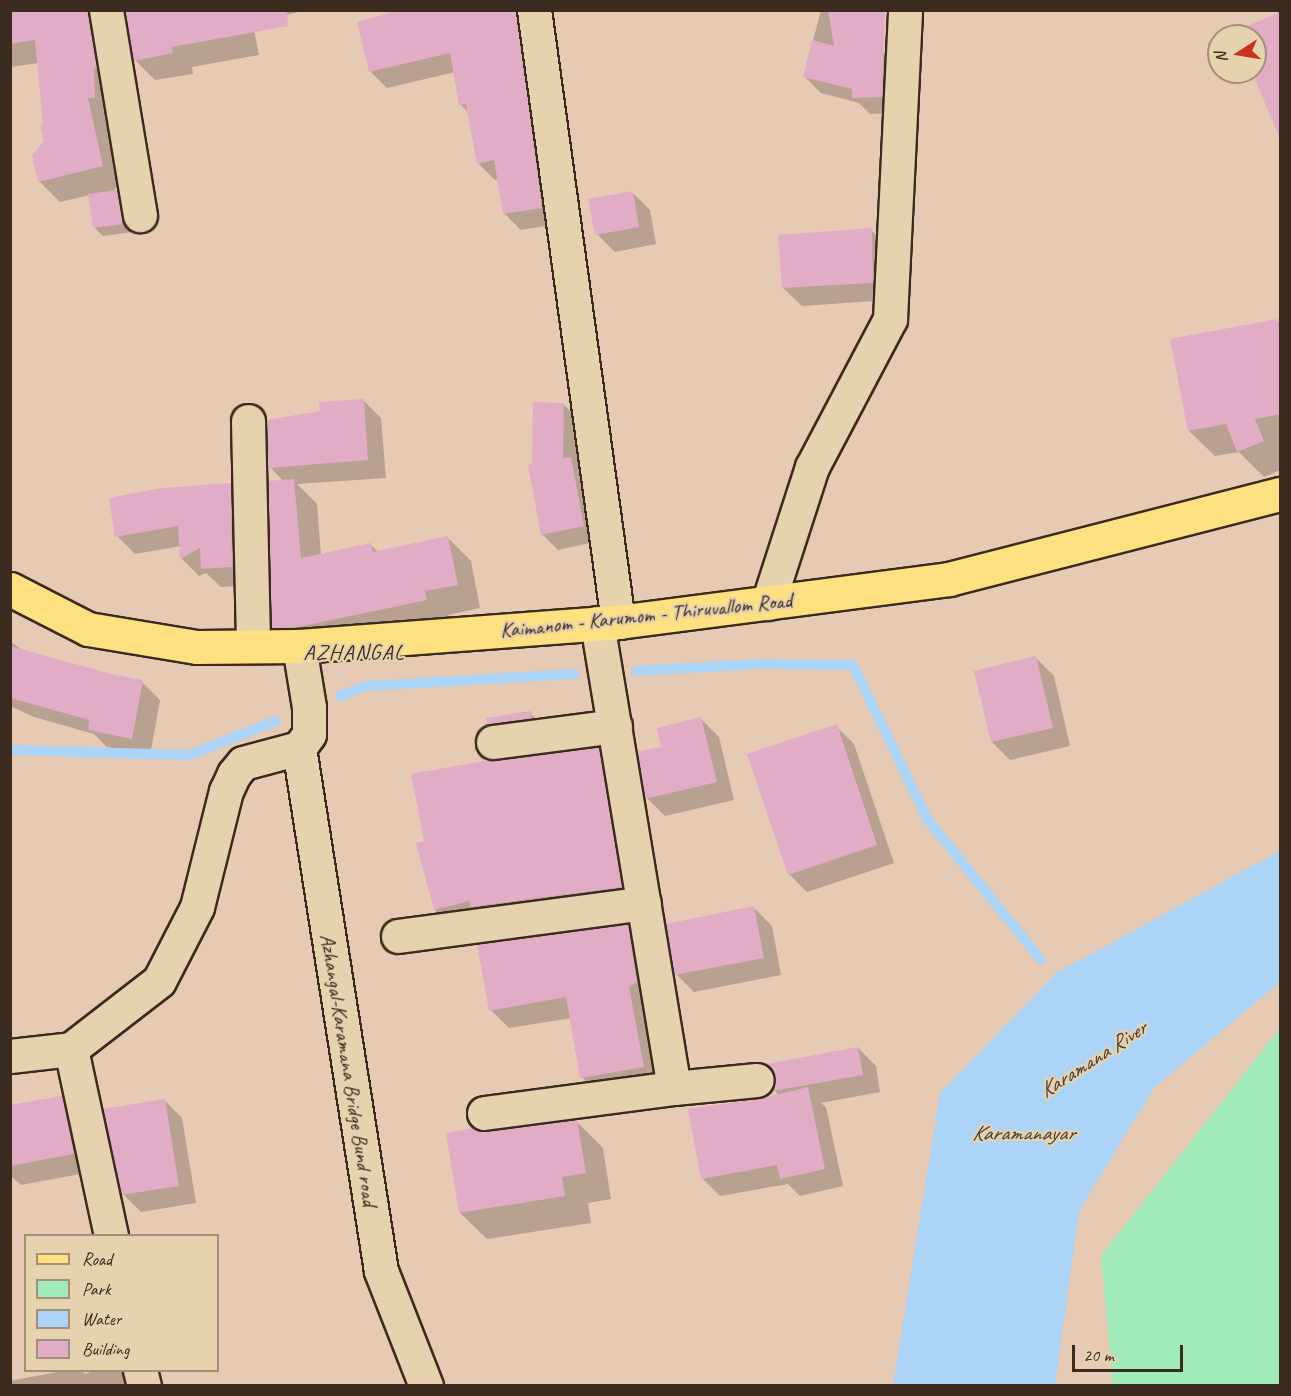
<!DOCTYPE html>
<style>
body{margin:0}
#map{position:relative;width:1291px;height:1396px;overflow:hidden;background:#e6cab4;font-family:Caveat,sans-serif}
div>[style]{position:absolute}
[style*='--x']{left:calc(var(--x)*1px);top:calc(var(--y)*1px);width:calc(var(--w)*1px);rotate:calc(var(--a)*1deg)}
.green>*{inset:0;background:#a1eab9}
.water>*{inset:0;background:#abd4f6}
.shadow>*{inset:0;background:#0003}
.stream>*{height:10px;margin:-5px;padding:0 5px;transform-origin:5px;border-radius:5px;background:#abd4f6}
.building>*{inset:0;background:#e1acc5}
.roads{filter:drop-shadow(2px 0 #3b2a1e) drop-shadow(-2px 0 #3b2a1e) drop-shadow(0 2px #3b2a1e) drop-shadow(0 -2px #3b2a1e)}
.minor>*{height:33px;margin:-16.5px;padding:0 16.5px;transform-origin:16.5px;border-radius:16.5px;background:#e7d2b0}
.major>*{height:33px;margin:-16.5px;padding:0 16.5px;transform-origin:16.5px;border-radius:16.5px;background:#fde080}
span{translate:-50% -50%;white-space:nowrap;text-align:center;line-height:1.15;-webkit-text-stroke:4.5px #e7d2b0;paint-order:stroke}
.street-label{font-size:21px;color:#3b2a1e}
.neighbourhood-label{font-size:22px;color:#3b2a1e;letter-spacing:1.5px}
.water-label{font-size:22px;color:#463b34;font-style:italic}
.frame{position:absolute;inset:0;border:12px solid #3b2a1e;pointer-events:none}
.legend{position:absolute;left:24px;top:1234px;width:195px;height:138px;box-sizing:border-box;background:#e7d2b0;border:2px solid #a28f76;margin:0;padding:8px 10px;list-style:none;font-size:18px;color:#3b2a1e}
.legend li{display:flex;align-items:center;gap:12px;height:30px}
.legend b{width:30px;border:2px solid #a28f76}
.north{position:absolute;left:1207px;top:24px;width:60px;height:60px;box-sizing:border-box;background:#e7d2b0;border:2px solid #a28f76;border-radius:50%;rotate:258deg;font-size:16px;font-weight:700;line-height:24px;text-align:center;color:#3b2a1e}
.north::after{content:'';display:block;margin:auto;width:21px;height:27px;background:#c8321e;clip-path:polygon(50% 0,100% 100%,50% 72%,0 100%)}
.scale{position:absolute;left:1072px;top:1345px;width:111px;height:27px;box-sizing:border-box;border:3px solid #3b2a1e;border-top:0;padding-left:8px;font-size:18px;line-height:21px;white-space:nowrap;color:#3b2a1e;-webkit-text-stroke:4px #e7d2b0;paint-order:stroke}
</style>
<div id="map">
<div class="green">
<i style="clip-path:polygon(1280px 1028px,1280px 1385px,1113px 1385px,1101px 1256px)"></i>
</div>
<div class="water">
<i style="clip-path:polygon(1280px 851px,1280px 982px,1154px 1088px,1079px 1211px,1055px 1385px,893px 1385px,940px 1093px,1056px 973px)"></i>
</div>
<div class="shadow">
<i style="clip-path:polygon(10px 10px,107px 10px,115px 118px,107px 119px,123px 187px,114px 189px,125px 200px,132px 232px,103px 236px,94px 227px,90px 195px,60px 202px,39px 181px,46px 141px,39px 63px,10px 67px)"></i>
<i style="clip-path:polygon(127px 10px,305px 10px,253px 24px,259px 55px,192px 67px,193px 74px,155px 80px,135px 60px)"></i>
<i style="clip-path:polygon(406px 10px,521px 10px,558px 224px,521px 230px,504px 213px,499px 179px,495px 180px,478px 163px,469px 113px,461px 105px,455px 72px,387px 88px,371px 72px)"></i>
<i style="clip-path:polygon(821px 10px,870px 10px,876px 52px,884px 52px,900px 68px,898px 113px,870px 114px,859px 103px,821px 93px,804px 76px)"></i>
<i style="clip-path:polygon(1277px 10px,1280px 10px,1280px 112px,1254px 72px,1231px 78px,1225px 72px,1255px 72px,1255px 36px,1226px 36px,1278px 15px)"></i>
<i style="clip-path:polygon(1219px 39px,1219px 66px,1213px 60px,1208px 43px)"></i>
<i style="clip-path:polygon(632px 192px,650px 210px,656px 244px,615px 252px,597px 234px)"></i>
<i style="clip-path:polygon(871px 230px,889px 248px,890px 300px,802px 306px,783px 288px)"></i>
<i style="clip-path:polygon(1277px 321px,1280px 325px,1280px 470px,1264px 477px,1239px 452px,1215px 456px,1189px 431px)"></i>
<i style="clip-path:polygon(363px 400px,381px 418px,386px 478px,297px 484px,317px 504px,321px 555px,370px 544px,378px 552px,448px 538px,471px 561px,480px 608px,448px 615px,450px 624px,296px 650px,273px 627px,284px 482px,270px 467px,321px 412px)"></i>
<i style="clip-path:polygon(563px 404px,579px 420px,578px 467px,586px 475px,599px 541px,558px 550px,542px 534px,534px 465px)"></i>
<i style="clip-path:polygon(230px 485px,248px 503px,250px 585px,221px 587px,206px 573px,199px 576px,182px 559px,181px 546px,135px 554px,117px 536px)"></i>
<i style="clip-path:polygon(10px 641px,22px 650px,115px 677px,142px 682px,160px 700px,150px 756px,107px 747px,94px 734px,34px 717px,10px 706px)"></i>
<i style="clip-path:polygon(1036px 658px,1054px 676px,1070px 746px,1010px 760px,992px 742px)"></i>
<i style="clip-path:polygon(530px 713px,539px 722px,498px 733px,489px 724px)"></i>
<i style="clip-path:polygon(701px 719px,719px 737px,734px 800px,665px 816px,647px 798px)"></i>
<i style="clip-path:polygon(836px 726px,854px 744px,894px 863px,807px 892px,789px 874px)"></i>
<i style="clip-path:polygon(598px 749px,622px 773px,645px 911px,459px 934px,435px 910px)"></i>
<i style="clip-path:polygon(754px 908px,772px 926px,781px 975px,694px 992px,676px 974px)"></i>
<i style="clip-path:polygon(627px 926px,645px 944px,661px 1084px,600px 1095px,582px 1077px,572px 1018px,509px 1028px,491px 1010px)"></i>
<i style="clip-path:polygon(858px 1048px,876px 1066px,880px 1092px,821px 1103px,826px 1107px,843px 1186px,800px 1196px,788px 1184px,720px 1196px,702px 1178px,759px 1100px,779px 1096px,774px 1090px)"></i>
<i style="clip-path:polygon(61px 1098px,80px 1116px,91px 1172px,21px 1185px,10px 1175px,10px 1107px)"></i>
<i style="clip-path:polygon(164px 1100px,182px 1118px,196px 1203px,141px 1212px,123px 1194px)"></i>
<i style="clip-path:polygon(576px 1121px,603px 1148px,611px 1199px,588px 1203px,591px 1223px,487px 1239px,460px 1213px,486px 1133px)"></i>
<i style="clip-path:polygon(67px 1370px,81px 1370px,85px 1374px,98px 1370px,127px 1370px,139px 1386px,10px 1386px,10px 1381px)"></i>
</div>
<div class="stream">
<i style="--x:636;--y:671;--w:121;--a:-3.3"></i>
<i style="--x:757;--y:664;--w:96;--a:0.6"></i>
<i style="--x:853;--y:665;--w:172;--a:64.2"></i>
<i style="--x:928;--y:820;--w:180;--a:51.1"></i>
<i style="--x:340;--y:696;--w:28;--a:-21"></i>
<i style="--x:366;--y:686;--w:209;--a:-3.3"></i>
<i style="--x:10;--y:750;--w:179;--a:1.6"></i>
<i style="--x:189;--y:755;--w:93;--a:-21.3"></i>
</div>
<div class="building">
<i style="clip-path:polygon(10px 10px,88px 10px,97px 67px,94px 68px,95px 98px,88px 98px,103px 166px,38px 182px,32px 155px,44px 141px,40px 125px,43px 124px,35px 40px,10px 44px)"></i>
<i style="clip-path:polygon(125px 10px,287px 10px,288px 26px,172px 47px,173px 53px,133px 61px)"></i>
<i style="clip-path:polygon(400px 10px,516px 10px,542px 208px,503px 214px,494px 160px,477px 164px,466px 104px,459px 105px,450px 53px,369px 72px,357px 22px)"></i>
<i style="clip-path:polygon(828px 10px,885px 10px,882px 97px,852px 98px,852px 89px,803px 77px,812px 40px,834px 46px)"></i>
<i style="clip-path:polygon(1281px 12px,1281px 139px,1280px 139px,1252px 72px,1255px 72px,1255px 36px,1237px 36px,1235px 31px)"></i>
<i style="clip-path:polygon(117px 190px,124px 224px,93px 228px,88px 194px)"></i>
<i style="clip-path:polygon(633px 191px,639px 227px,595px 235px,588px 199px)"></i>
<i style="clip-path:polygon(872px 228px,873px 283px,782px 288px,778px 235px)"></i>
<i style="clip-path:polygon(1277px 319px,1281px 337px,1281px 414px,1255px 419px,1264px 441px,1237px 452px,1226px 424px,1188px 431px,1170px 339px)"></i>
<i style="clip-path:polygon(364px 399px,368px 460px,268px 468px,267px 420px,320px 411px,319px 402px)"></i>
<i style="clip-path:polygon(533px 402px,564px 403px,563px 458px,571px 457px,584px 526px,541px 535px,528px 465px,532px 464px)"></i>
<i style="clip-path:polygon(294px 479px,301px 558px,371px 543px,373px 552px,448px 536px,458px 585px,425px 591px,427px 600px,298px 627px,271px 628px,268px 481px)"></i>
<i style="clip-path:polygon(231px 483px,232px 567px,201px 569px,200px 548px,180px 559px,178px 526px,115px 537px,109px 498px,162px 488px)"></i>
<i style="clip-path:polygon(10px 646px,115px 675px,143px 680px,132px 739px,88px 730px,89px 720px,10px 698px)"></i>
<i style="clip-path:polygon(1036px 656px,1053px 728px,991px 742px,974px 671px)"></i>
<i style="clip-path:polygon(531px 711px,532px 718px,487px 725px,486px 718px)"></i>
<i style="clip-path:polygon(701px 717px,717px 782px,645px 799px,637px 752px,661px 747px,657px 728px)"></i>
<i style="clip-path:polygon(837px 724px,877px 845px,788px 875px,747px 754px)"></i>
<i style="clip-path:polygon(599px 747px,622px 887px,471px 907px,469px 901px,434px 910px,416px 843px,424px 841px,411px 774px,489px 760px)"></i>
<i style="clip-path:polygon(754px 906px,764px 958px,674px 975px,666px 924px)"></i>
<i style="clip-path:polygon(628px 924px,637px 982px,629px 987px,644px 1067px,580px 1078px,566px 997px,489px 1011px,477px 944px)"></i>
<i style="clip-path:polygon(858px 1047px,863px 1075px,772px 1091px,776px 1078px,773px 1070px,766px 1064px)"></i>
<i style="clip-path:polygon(808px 1087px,825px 1169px,780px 1179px,777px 1165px,701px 1179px,688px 1109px,759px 1099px)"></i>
<i style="clip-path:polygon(62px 1096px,74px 1154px,10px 1166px,10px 1105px)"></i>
<i style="clip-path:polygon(165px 1099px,179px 1186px,121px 1195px,103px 1109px)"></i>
<i style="clip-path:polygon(577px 1120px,586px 1173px,562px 1177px,565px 1196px,459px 1213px,446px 1133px,474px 1128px,486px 1132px)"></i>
</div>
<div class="roads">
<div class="minor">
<i style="--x:106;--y:10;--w:208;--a:80.6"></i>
<i style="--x:534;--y:10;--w:618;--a:82.18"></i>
<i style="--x:248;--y:421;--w:225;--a:88.7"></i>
<i style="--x:768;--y:603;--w:143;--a:-72.1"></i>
<i style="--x:812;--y:467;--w:167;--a:-62.2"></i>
<i style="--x:890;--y:319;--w:309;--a:-87.2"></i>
<i style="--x:597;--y:623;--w:471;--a:80.6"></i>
<i style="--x:674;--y:1088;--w:83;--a:-5.5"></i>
<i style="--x:493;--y:742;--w:123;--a:-7.5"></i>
<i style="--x:299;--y:748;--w:529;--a:81.09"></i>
<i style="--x:381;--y:1271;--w:123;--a:68.6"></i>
<i style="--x:398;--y:936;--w:248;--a:-7.6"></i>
<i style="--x:71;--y:1049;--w:191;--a:77.9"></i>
<i style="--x:10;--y:1056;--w:61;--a:-6.5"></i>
<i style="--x:71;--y:1049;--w:111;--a:-37.7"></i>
<i style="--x:159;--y:981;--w:83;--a:-62.8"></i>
<i style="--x:197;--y:907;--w:120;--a:-76"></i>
<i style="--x:226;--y:791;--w:19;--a:-65"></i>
<i style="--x:234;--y:774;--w:14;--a:-51"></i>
<i style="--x:243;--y:763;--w:58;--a:-15"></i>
<i style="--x:299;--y:748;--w:17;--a:-54"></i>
<i style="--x:309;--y:734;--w:27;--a:-90"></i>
<i style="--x:309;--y:707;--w:62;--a:-99.3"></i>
<i style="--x:484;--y:1113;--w:192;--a:-7.5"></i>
<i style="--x:140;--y:1370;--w:16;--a:76"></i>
</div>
<div class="major">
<i style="--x:10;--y:589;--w:88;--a:27.1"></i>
<i style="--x:88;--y:629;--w:110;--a:9.4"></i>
<i style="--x:197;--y:647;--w:102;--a:-0.6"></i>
<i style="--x:299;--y:646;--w:320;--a:-4.3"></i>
<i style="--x:618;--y:622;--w:334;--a:-7.4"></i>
<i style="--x:949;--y:579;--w:342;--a:-14.4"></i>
</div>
</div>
<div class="street-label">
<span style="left:646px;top:615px;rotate:-6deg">Kaimanom - Karumom - Thiruvallom Road</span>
<span style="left:349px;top:1070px;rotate:81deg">Azhangal-Karamana Bridge Bund road</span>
</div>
<div class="neighbourhood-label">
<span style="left:354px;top:653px">AZHANGAL</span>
</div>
<div class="water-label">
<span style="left:1093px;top:1060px;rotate:-33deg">Karamana River</span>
<span style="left:1023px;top:1134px">Karamanayar</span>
</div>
<div class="frame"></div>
<ul class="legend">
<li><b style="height:8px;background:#fde080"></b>Road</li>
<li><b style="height:16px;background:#a1eab9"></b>Park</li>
<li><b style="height:16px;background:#abd4f6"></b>Water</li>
<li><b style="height:16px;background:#e1acc5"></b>Building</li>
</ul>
<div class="north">N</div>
<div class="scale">20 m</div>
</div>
